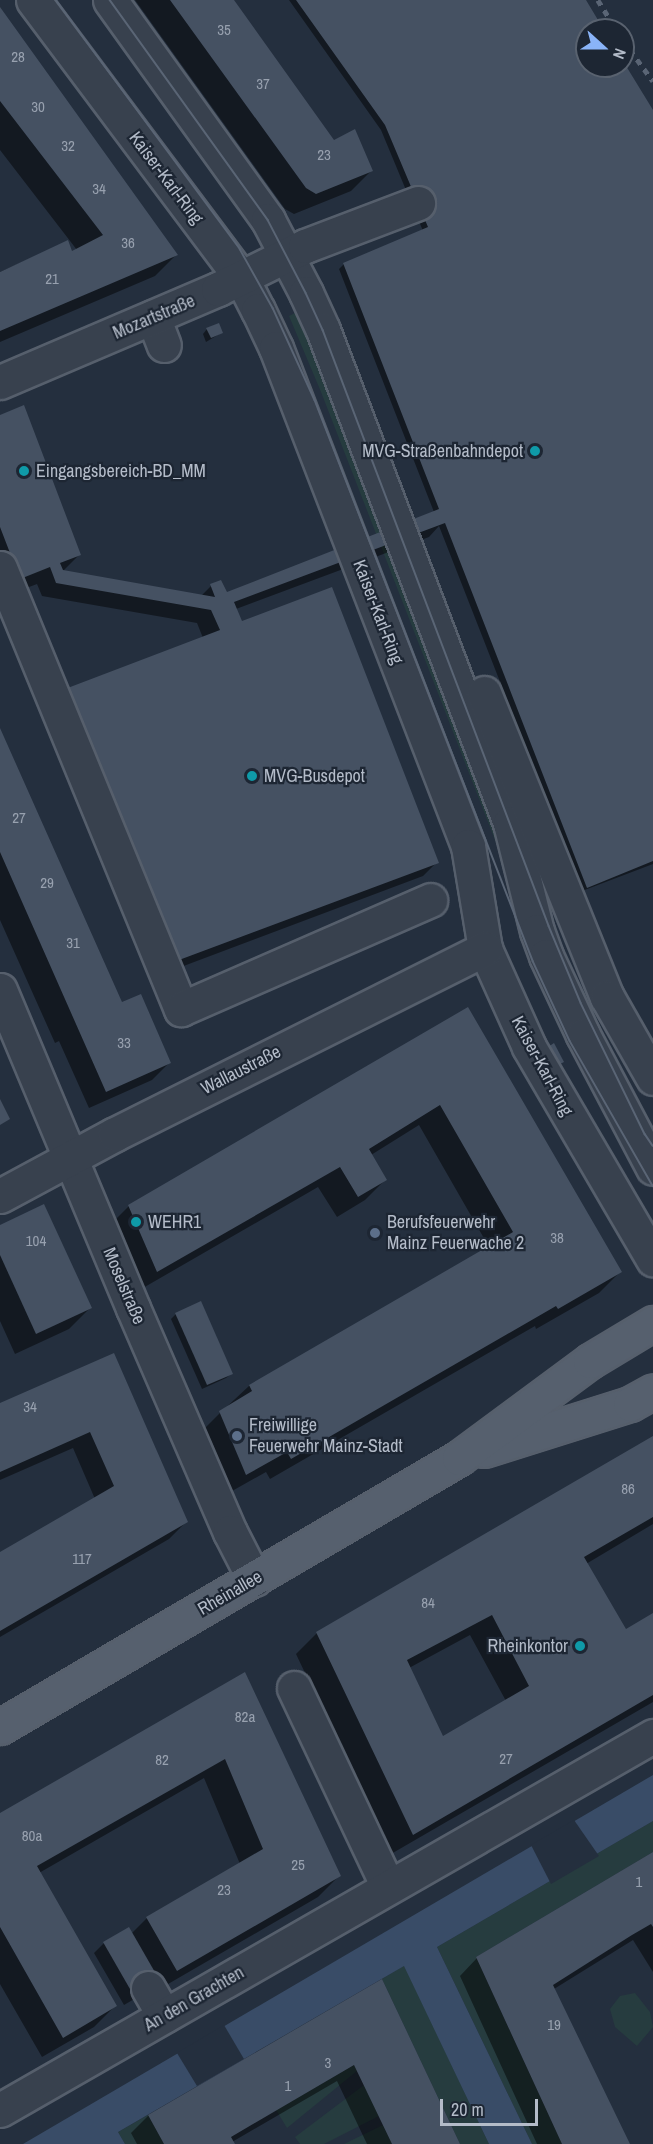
<!DOCTYPE html>
<meta charset="utf-8">
<style>
body{margin:0}
#map{position:relative;width:653px;height:2144px;overflow:hidden;background:#242f3e;font-family:"Archivo Narrow",sans-serif}
div>[style]{position:absolute}
[style*='--x']{left:calc(var(--x)*1px);top:calc(var(--y)*1px);width:calc(var(--w)*1px);rotate:calc(var(--a)*1deg)}
.green>*{inset:0;background:#263c3f}
.water>*{inset:0;background:#394c67}
.pier>*{inset:0;background:#242f3e}
.shadow>*{inset:0;background:#0007}
.building>*{inset:0;background:#455162}
.roads{filter:drop-shadow(2px 0 #565f6c) drop-shadow(-2px 0 #565f6c) drop-shadow(0 2px #565f6c) drop-shadow(0 -2px #565f6c)}
.minor>*{height:33px;margin:-16.5px;padding:0 16.5px;transform-origin:16.5px;border-radius:16.5px;background:#38414e}
.major>*{height:33px;margin:-16.5px;padding:0 16.5px;transform-origin:16.5px;border-radius:16.5px;background:#56606e}
.tram>*{height:1.5px;margin:-0.75px;padding:0 0.75px;transform-origin:0.75px;border-radius:0.75px;background:#5a6575}
.rail>*{height:4.5px;margin-top:-2.25px;transform-origin:0;background:repeating-linear-gradient(90deg,#5a6575 0 6px,transparent 0 12px)}
.dots>*{width:16px;height:16px;translate:-50% -50%;box-sizing:border-box;border:3px solid #1d2633;border-radius:50%}
span{translate:-50% -50%;white-space:nowrap;text-align:center;line-height:1.15;-webkit-text-stroke:4.5px #1d2633;paint-order:stroke}
.number-label{font-size:15px;color:#98a1af}
.number-label span{-webkit-text-stroke-width:0}
.street-label{font-size:18px;color:#b4bcc9}
.poi-label{font-size:18px;color:#b4bcc9}
.right{translate:-100% -50%;text-align:right}
.left{translate:0 -50%;text-align:left}
.north{position:absolute;left:575px;top:18px;width:60px;height:60px;box-sizing:border-box;background:#1d2633;border:2px solid #59626f;border-radius:50%;rotate:111deg;font-size:16px;font-weight:700;line-height:24px;text-align:center;color:#b4bcc9}
.north::after{content:'';display:block;margin:auto;width:21px;height:27px;background:#8ab4f8;clip-path:polygon(50% 0,100% 100%,50% 72%,0 100%)}
.scale{position:absolute;left:440px;top:2099px;width:98px;height:27px;box-sizing:border-box;border:3px solid #b4bcc9;border-top:0;padding-left:8px;font-size:18px;line-height:21px;white-space:nowrap;color:#b4bcc9;-webkit-text-stroke:4px #1d2633;paint-order:stroke}
</style>
<div id="map">
<div class="green">
<i style="clip-path:polygon(303px 309px,507px 836px,495px 840px,321px 392px,289px 316px)"></i>
<i style="clip-path:polygon(653px 1821px,653px 1852px,476px 1957px,562px 2144px,532px 2144px,437px 1947px)"></i>
<i style="clip-path:polygon(405px 1965px,489px 2144px,460px 2144px,382px 1979px)"></i>
<i style="clip-path:polygon(635px 1993px,650px 2012px,653px 2027px,637px 2046px,615px 2027px,610px 2009px,620px 1996px)"></i>
<i style="clip-path:polygon(354px 2065px,357px 2071px,287px 2128px,276px 2110px)"></i>
<i style="clip-path:polygon(364px 2085px,379px 2116px,324px 2144px,300px 2144px,295px 2137px)"></i>
<i style="clip-path:polygon(148px 2115px,164px 2144px,125px 2144px,118px 2132px)"></i>
<i style="clip-path:polygon(383px 2125px,392px 2144px,344px 2144px)"></i>
</div>
<div class="water">
<i style="clip-path:polygon(653px 1775px,653px 1821px,437px 1947px,532px 2144px,489px 2144px,404px 1966px,118px 2132px,125px 2144px,23px 2144px)"></i>
</div>
<div class="pier">
<i style="clip-path:polygon(574px 1820px,599px 1856px,551px 1884px,531px 1845px)"></i>
<i style="clip-path:polygon(224px 2025px,244px 2059px,197px 2086px,177px 2053px)"></i>
</div>
<div class="shadow">
<i style="clip-path:polygon(135px 0,232px 0,333px 142px,372px 170px,351px 191px,294px 214px,285px 209px)"></i>
<i style="clip-path:polygon(289px 0,584px 0,602px 30px,587px 30px,587px 66px,623px 66px,623px 64px,653px 113px,653px 864px,582px 891px,439px 526px,429px 537px,236px 609px,241px 623px,437px 862px,423px 876px,157px 976px,203px 638px,197px 623px,42px 596px,37px 584px,0 598px,0 417px,79px 555px,63px 571px,201px 596px,211px 586px,226px 594px,434px 512px,339px 269px,344px 264px,423px 231px,381px 130px)"></i>
<i style="clip-path:polygon(0 10px,176px 255px,155px 276px,0 342px,0 272px,67px 242px,72px 253px,77px 250px,0 150px)"></i>
<i style="clip-path:polygon(207px 329px,221px 333px,206px 342px,203px 334px)"></i>
<i style="clip-path:polygon(0 732px,121px 1004px,170px 1062px,152px 1080px,89px 1108px,59px 1041px,55px 1043px,0 920px)"></i>
<i style="clip-path:polygon(467px 1009px,620px 1272px,599px 1293px,536px 1329px,535px 1326px,270px 1479px,266px 1472px,225px 1495px,199px 1434px,220px 1413px,249px 1386px,489px 1247px,419px 1125px,371px 1155px,385px 1180px,365px 1200px,337px 1217px,318px 1187px,136px 1292px,108px 1227px,129px 1206px)"></i>
<i style="clip-path:polygon(0 1226px,90px 1308px,69px 1329px,15px 1354px,0 1321px)"></i>
<i style="clip-path:polygon(176px 1314px,231px 1374px,226px 1378px,202px 1389px,171px 1319px)"></i>
<i style="clip-path:polygon(113px 1355px,186px 1522px,169px 1539px,0 1637px,0 1554px,95px 1499px,73px 1448px,0 1480px,0 1404px)"></i>
<i style="clip-path:polygon(evenodd,653px 1438px,653px 1524px,586px 1564px,625px 1631px,653px 1615px,653px 1702px,391px 1854px,296px 1654px,317px 1633px,653px 1438px,470px 1635px,506px 1701px,442px 1738px,409px 1668px,470px 1635px)"></i>
<i style="clip-path:polygon(244px 1675px,339px 1876px,318px 1897px,156px 1991px,148px 1991px,124px 2005px,94px 1953px,104px 1943px,131px 1934px,147px 1918px,240px 1864px,204px 1778px,39px 1873px,115px 2006px,94px 2027px,42px 2057px,0 1984px,0 1815px)"></i>
<i style="clip-path:polygon(653px 1854px,653px 1972px,633px 1940px,554px 1989px,628px 2144px,537px 2144px,460px 1976px,477px 1958px)"></i>
<i style="clip-path:polygon(381px 1981px,458px 2144px,367px 2144px,337px 2081px,232px 2142px,233px 2144px,137px 2144px,131px 2133px,148px 2116px)"></i>
</div>
<div class="building">
<i style="clip-path:polygon(170px 0,234px 0,334px 140px,355px 129px,373px 171px,316px 194px,306px 188px)"></i>
<i style="clip-path:polygon(296px 0,586px 0,604px 30px,587px 30px,587px 66px,623px 66px,623px 61px,653px 110px,653px 861px,587px 888px,445px 523px,234px 602px,242px 621px,332px 587px,439px 863px,171px 963px,65px 689px,220px 630px,211px 610px,56px 583px,50px 567px,20px 579px,0 527px,0 415px,24px 405px,81px 555px,60px 563px,63px 570px,215px 597px,210px 584px,221px 580px,227px 592px,439px 509px,343px 263px,428px 227px,385px 125px)"></i>
<i style="clip-path:polygon(0 7px,178px 255px,0 331px,0 272px,68px 240px,72px 251px,103px 235px,0 101px)"></i>
<i style="clip-path:polygon(219px 323px,223px 333px,211px 338px,206px 328px)"></i>
<i style="clip-path:polygon(0 728px,122px 1002px,141px 994px,171px 1063px,106px 1092px,0 852px)"></i>
<i style="clip-path:polygon(468px 1007px,622px 1272px,558px 1309px,556px 1306px,291px 1459px,287px 1452px,246px 1475px,219px 1411px,252px 1391px,249px 1385px,513px 1232px,440px 1105px,369px 1149px,387px 1180px,358px 1197px,340px 1167px,157px 1272px,128px 1205px)"></i>
<i style="clip-path:polygon(554px 1043px,564px 1062px,558px 1065px,548px 1047px)"></i>
<i style="clip-path:polygon(0 1099px,10px 1119px,0 1125px)"></i>
<i style="clip-path:polygon(44px 1204px,92px 1308px,36px 1334px,0 1255px,0 1225px)"></i>
<i style="clip-path:polygon(201px 1301px,233px 1374px,207px 1385px,175px 1313px)"></i>
<i style="clip-path:polygon(114px 1353px,188px 1522px,0 1631px,0 1552px,114px 1486px,90px 1432px,0 1472px,0 1403px)"></i>
<i style="clip-path:polygon(evenodd,653px 1436px,653px 1517px,584px 1557px,626px 1629px,653px 1613px,653px 1695px,413px 1835px,316px 1632px,653px 1436px,492px 1615px,529px 1686px,443px 1736px,407px 1660px,492px 1615px)"></i>
<i style="clip-path:polygon(245px 1672px,341px 1876px,177px 1971px,146px 1917px,263px 1849px,225px 1759px,37px 1866px,117px 2006px,63px 2038px,0 1927px,0 1813px)"></i>
<i style="clip-path:polygon(653px 1852px,653px 1927px,651px 1924px,632px 1935px,553px 1985px,630px 2144px,562px 2144px,476px 1957px)"></i>
<i style="clip-path:polygon(129px 1927px,160px 1981px,134px 1996px,103px 1942px)"></i>
<i style="clip-path:polygon(382px 1979px,460px 2144px,392px 2144px,354px 2065px,231px 2137px,235px 2144px,164px 2144px,148px 2115px)"></i>
</div>
<div class="roads">
<div class="minor">
<i style="--x:33;--y:0;--w:349;--a:53.2"></i>
<i style="--x:242;--y:279;--w:35;--a:63"></i>
<i style="--x:258;--y:310;--w:42;--a:64.7"></i>
<i style="--x:276;--y:348;--w:534;--a:68.92"></i>
<i style="--x:468;--y:846;--w:104;--a:80.6"></i>
<i style="--x:485;--y:949;--w:107;--a:65.8"></i>
<i style="--x:529;--y:1047;--w:246;--a:59.7"></i>
<i style="--x:110;--y:0;--w:271;--a:54.3"></i>
<i style="--x:268;--y:220;--w:82;--a:62.5"></i>
<i style="--x:306;--y:293;--w:41;--a:65.3"></i>
<i style="--x:323;--y:330;--w:527;--a:69.23"></i>
<i style="--x:510;--y:823;--w:111;--a:76"></i>
<i style="--x:537;--y:931;--w:27;--a:70"></i>
<i style="--x:546;--y:956;--w:87;--a:64.9"></i>
<i style="--x:583;--y:1035;--w:150;--a:62.2"></i>
<i style="--x:153;--y:317;--w:30;--a:69"></i>
<i style="--x:0;--y:382;--w:237;--a:-23.1"></i>
<i style="--x:218;--y:289;--w:97;--a:-26.3"></i>
<i style="--x:305;--y:246;--w:121;--a:-20.8"></i>
<i style="--x:0;--y:568;--w:477;--a:67.7"></i>
<i style="--x:181;--y:1009;--w:272;--a:-23.6"></i>
<i style="--x:484;--y:693;--w:328;--a:68"></i>
<i style="--x:607;--y:997;--w:93;--a:60.4"></i>
<i style="--x:0;--y:990;--w:345;--a:67.3"></i>
<i style="--x:133;--y:1308;--w:244;--a:66.6"></i>
<i style="--x:230;--y:1532;--w:53;--a:62.9"></i>
<i style="--x:0;--y:1196;--w:131;--a:-28.3"></i>
<i style="--x:115;--y:1134;--w:414;--a:-26.6"></i>
<i style="--x:294;--y:1688;--w:220;--a:64.7"></i>
<i style="--x:148;--y:1988;--w:32;--a:60"></i>
<i style="--x:0;--y:2110;--w:753;--a:-29.8"></i>
</div>
<div class="major">
<i style="--x:484;--y:1450;--w:153;--a:-17.5"></i>
<i style="--x:630;--y:1404;--w:26;--a:-29"></i>
<i style="--x:0;--y:1727;--w:532;--a:-30.37"></i>
<i style="--x:459;--y:1458;--w:163;--a:-36.5"></i>
<i style="--x:590;--y:1361;--w:74;--a:-31.1"></i>
</div>
</div>
<div class="tram">
<i style="--x:56;--y:0;--w:310;--a:53.5"></i>
<i style="--x:240;--y:249;--w:68;--a:60.8"></i>
<i style="--x:273;--y:308;--w:101;--a:65.5"></i>
<i style="--x:315;--y:400;--w:602;--a:68.76"></i>
<i style="--x:533;--y:961;--w:88;--a:65.2"></i>
<i style="--x:570;--y:1041;--w:167;--a:60.2"></i>
<i style="--x:110;--y:0;--w:271;--a:54.3"></i>
<i style="--x:268;--y:220;--w:82;--a:62.5"></i>
<i style="--x:306;--y:293;--w:41;--a:65.3"></i>
<i style="--x:323;--y:330;--w:637;--a:69.23"></i>
<i style="--x:549;--y:926;--w:83;--a:67.4"></i>
<i style="--x:581;--y:1003;--w:146;--a:64"></i>
<i style="--x:645;--y:1134;--w:14;--a:56"></i>
</div>
<div class="rail">
<i style="--x:598;--y:0;--w:36;--a:58"></i>
<i style="--x:623;--y:40;--w:51;--a:53.8"></i>
</div>
<div class="dots">
<i style="left:535px;top:451px;background:#0f9aa8"></i>
<i style="left:24px;top:471px;background:#0f9aa8"></i>
<i style="left:252px;top:776px;background:#0f9aa8"></i>
<i style="left:136px;top:1222px;background:#0f9aa8"></i>
<i style="left:375px;top:1233px;background:#5c6f8a"></i>
<i style="left:237px;top:1436px;background:#5c6f8a"></i>
<i style="left:580px;top:1646px;background:#0f9aa8"></i>
</div>
<div class="number-label">
<span style="left:224px;top:30px">35</span>
<span style="left:18px;top:57px">28</span>
<span style="left:263px;top:84px">37</span>
<span style="left:38px;top:107px">30</span>
<span style="left:68px;top:146px">32</span>
<span style="left:324px;top:155px">23</span>
<span style="left:99px;top:189px">34</span>
<span style="left:128px;top:243px">36</span>
<span style="left:52px;top:279px">21</span>
<span style="left:19px;top:818px">27</span>
<span style="left:47px;top:883px">29</span>
<span style="left:73px;top:943px">31</span>
<span style="left:124px;top:1043px">33</span>
<span style="left:557px;top:1238px">38</span>
<span style="left:36px;top:1241px">104</span>
<span style="left:30px;top:1407px">34</span>
<span style="left:628px;top:1489px">86</span>
<span style="left:82px;top:1559px">117</span>
<span style="left:428px;top:1603px">84</span>
<span style="left:245px;top:1717px">82a</span>
<span style="left:506px;top:1759px">27</span>
<span style="left:162px;top:1760px">82</span>
<span style="left:32px;top:1836px">80a</span>
<span style="left:298px;top:1865px">25</span>
<span style="left:639px;top:1882px">1</span>
<span style="left:224px;top:1890px">23</span>
<span style="left:554px;top:2025px">19</span>
<span style="left:328px;top:2063px">3</span>
<span style="left:288px;top:2086px">1</span>
</div>
<div class="street-label">
<span style="left:166px;top:178px;rotate:53deg">Kaiser-Karl-Ring</span>
<span style="left:154px;top:317px;rotate:-23deg">Mozartstraße</span>
<span style="left:378px;top:612px;rotate:69deg">Kaiser-Karl-Ring</span>
<span style="left:542px;top:1066px;rotate:62deg">Kaiser-Karl-Ring</span>
<span style="left:241px;top:1070px;rotate:-27deg">Wallaustraße</span>
<span style="left:124px;top:1286px;rotate:67deg">Moselstraße</span>
<span style="left:230px;top:1593px;rotate:-30deg">Rheinallee</span>
<span style="left:194px;top:1999px;rotate:-30deg">An den Grachten</span>
</div>
<div class="poi-label">
<span class="right" style="left:523px;top:451px">MVG-Straßenbahndepot</span>
<span class="left" style="left:36px;top:471px">Eingangsbereich-BD_MM</span>
<span class="left" style="left:264px;top:776px">MVG-Busdepot</span>
<span class="left" style="left:148px;top:1222px">WEHR1</span>
<span class="left" style="left:387px;top:1233px">Berufsfeuerwehr<br>Mainz Feuerwache 2</span>
<span class="left" style="left:249px;top:1436px">Freiwillige<br>Feuerwehr Mainz-Stadt</span>
<span class="right" style="left:568px;top:1646px">Rheinkontor</span>
</div>
<div class="north">N</div>
<div class="scale">20 m</div>
</div>
